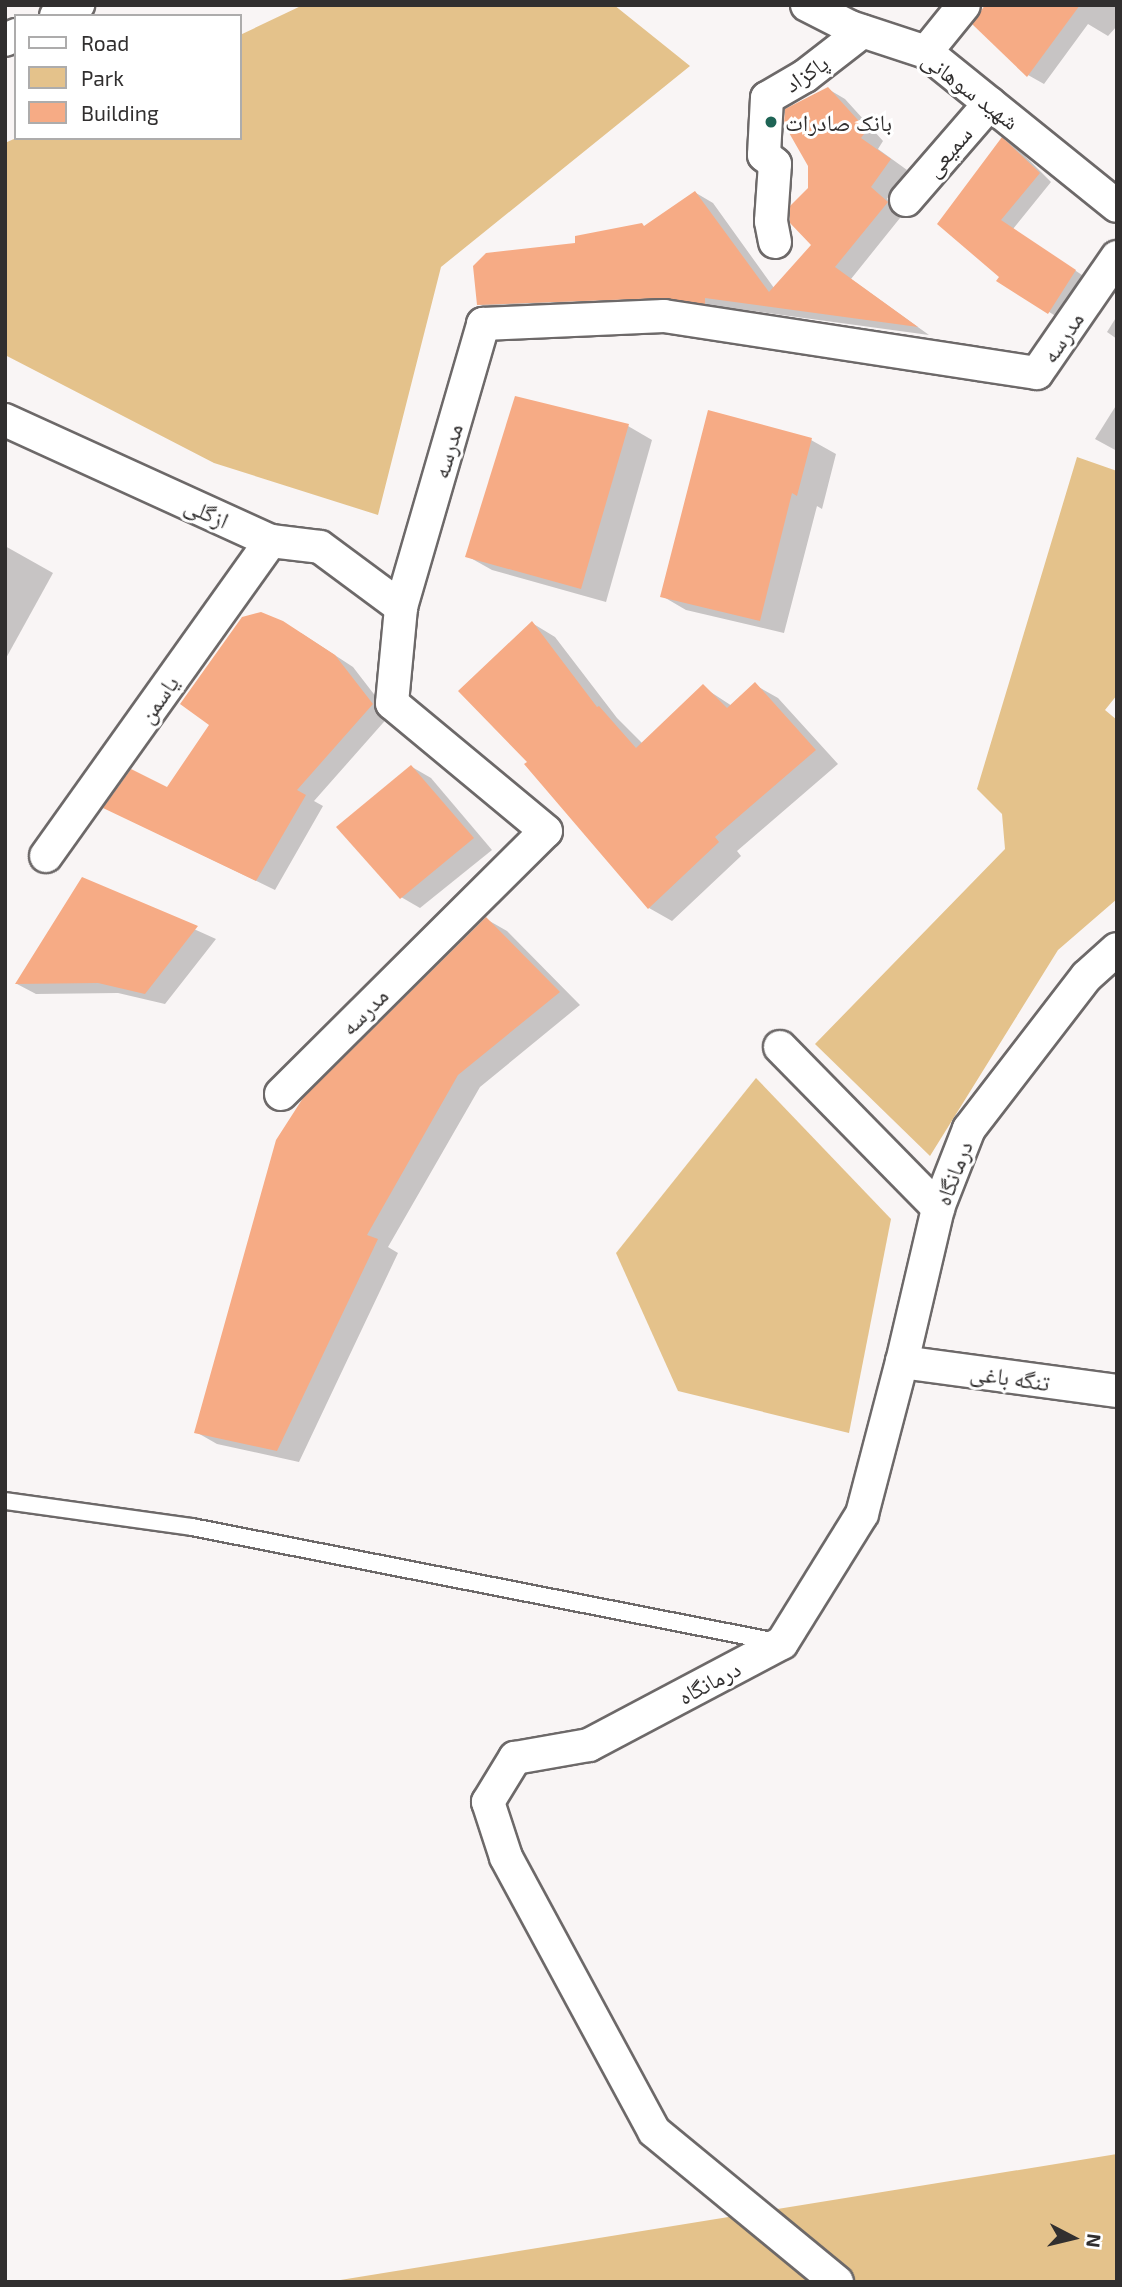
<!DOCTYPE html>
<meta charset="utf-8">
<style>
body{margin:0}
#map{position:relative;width:1122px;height:2287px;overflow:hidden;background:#f9f5f5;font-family:"Exo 2","Noto Naskh Arabic",sans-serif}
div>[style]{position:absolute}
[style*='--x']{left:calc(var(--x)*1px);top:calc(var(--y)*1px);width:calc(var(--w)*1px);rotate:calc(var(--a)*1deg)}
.green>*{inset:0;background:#e4c28b}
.shadow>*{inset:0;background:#0003}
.building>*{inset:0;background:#f6ab85}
.roads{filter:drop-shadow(2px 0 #6d6969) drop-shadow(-2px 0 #6d6969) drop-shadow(0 2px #6d6969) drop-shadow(0 -2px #6d6969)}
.lane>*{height:16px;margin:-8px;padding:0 8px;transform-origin:8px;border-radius:8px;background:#fff}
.street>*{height:32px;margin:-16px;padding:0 16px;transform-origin:16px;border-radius:16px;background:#fff}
.dots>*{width:19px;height:19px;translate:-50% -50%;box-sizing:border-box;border:4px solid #fff;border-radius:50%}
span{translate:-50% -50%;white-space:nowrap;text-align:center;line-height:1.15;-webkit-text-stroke:6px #fff;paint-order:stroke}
.street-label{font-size:23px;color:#312f2f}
.poi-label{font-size:23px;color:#312f2f}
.left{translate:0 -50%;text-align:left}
.frame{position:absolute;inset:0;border:7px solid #312f2f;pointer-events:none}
.legend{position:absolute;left:14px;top:14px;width:228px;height:126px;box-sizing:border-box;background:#fff;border:2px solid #adacac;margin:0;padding:9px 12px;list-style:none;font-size:21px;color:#312f2f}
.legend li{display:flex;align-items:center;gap:14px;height:35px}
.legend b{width:35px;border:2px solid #adacac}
.north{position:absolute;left:1038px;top:2203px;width:70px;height:70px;-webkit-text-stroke:5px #fff;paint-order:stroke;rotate:97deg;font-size:19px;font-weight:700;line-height:28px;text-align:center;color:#312f2f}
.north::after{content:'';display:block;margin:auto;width:24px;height:32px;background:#312f2f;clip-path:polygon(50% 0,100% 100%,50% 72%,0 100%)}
</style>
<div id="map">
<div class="green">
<i style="clip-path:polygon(303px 5px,614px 5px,690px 66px,441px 267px,378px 515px,214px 463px,5px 355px,5px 143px,16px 138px,240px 138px,240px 35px)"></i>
<i style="clip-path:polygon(1077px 457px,1117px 471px,1117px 695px,1105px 710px,1117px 720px,1117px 899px,1058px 950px,930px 1156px,815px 1044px,1005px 849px,1002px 814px,977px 789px)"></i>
<i style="clip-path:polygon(756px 1078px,891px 1219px,849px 1433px,678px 1391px,616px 1253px)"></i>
<i style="clip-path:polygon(1117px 2154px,1117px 2282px,328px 2282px)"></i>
</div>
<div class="shadow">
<i style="clip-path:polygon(989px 5px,1117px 5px,1117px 26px,1108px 36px,1088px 24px,1044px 84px,1028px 75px,975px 24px)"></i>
<i style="clip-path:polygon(828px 89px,845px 99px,883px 141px,878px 149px,907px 170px,887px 199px,904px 213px,851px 279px,929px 335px,723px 307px,722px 312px,497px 314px,479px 304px,577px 244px,645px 227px,696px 193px,713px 203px,774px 288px,813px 245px,810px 189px)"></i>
<i style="clip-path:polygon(1002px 139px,1015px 146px,1051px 182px,1013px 229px,1088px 279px,1062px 320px,998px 280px,1001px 277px,939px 223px)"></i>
<i style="clip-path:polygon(1117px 316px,1117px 339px,1107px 332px)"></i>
<i style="clip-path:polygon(1117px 404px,1117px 451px,1095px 439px)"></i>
<i style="clip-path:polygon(628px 426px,652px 440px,606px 602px,492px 570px,467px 556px)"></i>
<i style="clip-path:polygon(811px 440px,836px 454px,822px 509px,817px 506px,784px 633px,686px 610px,662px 596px)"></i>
<i style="clip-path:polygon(5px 546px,53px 573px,5px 660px)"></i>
<i style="clip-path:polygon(532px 623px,555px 637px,617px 718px,643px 744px,703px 687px,732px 706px,755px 685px,778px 698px,838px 764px,737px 851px,741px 856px,672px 921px,649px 908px)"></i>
<i style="clip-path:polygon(301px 633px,353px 667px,390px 715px,314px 801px,323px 806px,275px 890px,105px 808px,167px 790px,212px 725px)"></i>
<i style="clip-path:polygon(412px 767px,431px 778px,492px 850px,420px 908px,401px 897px)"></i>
<i style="clip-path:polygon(83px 879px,216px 939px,165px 1004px,118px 993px,36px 994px,17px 984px)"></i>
<i style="clip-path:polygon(486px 919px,507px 931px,580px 1005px,480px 1087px,388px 1247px,398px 1253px,299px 1462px,217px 1444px,196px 1432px)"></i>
</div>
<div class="building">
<i style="clip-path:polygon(985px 5px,1080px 5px,1027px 77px,972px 24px)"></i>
<i style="clip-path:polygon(828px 87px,867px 130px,861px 138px,891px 159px,871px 187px,888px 202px,835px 267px,918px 327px,705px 298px,705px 304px,663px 298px,477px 305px,473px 266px,486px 253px,575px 243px,575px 236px,642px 223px,644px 226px,695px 191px,769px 292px,811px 245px,790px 223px,790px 206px,808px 188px,808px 166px,784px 124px,785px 109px)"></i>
<i style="clip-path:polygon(1002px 137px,1040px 173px,1001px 220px,1076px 270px,1048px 314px,996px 281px,999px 277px,937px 224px)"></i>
<i style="clip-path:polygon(515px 396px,629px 424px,581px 589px,465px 557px)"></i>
<i style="clip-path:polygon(708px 410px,812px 438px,797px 496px,792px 493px,760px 621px,660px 597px)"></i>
<i style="clip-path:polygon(261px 612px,283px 621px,335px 655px,373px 704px,297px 790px,306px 795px,256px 881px,103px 808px,131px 769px,167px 787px,209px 725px,180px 704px,242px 617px)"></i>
<i style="clip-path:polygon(532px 621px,597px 707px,599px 706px,636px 748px,703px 684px,727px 708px,755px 682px,816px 750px,715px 837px,719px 842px,648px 909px,524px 764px,527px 762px,458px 691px)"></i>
<i style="clip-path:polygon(411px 765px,474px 838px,400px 899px,336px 827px)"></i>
<i style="clip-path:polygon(82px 877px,198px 926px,145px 994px,98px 983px,15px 984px)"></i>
<i style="clip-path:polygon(486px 917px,560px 992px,458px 1075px,367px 1235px,378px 1239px,277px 1451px,194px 1433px,276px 1140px,303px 1098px)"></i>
</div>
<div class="roads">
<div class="lane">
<i style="--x:5;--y:1501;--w:189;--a:7.9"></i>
<i style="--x:192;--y:1527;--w:596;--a:11.12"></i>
</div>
<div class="street">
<i style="--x:807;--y:5;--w:48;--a:27.1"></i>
<i style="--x:850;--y:27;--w:80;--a:18.2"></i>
<i style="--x:926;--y:52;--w:245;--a:38.9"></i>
<i style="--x:56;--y:16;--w:25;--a:-27"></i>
<i style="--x:5;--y:40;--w:12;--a:-24"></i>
<i style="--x:926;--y:52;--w:60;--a:-51"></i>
<i style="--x:906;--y:200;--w:128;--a:-49.1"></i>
<i style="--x:775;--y:242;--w:21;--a:-101"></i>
<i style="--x:771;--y:221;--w:57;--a:-86"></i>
<i style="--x:775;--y:164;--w:14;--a:-141"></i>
<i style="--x:764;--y:155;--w:57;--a:-87"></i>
<i style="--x:767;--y:98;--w:44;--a:-30.1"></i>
<i style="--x:805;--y:76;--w:73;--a:-37.8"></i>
<i style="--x:5;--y:420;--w:292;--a:24.5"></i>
<i style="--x:271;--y:541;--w:49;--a:7"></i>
<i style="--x:320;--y:547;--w:101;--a:36.5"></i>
<i style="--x:46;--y:856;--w:387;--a:-54.5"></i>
<i style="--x:780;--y:1047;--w:226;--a:45.5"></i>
<i style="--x:281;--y:1094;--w:373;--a:-44.8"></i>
<i style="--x:546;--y:831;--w:200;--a:-140.3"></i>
<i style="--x:392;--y:703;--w:96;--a:-84.6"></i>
<i style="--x:401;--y:607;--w:295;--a:-73.8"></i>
<i style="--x:483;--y:324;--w:181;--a:-2.5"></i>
<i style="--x:664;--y:316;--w:377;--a:8.7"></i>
<i style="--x:1037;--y:373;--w:141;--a:-55.4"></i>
<i style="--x:902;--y:1362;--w:217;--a:7.7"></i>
<i style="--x:837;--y:2282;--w:237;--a:-140.5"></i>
<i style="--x:654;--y:2131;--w:311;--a:-118.4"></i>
<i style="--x:506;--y:1857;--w:58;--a:-108.1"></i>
<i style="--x:488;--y:1802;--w:52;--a:-58.5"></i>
<i style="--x:515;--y:1758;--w:75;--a:-10"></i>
<i style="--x:589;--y:1745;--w:218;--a:-27.9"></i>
<i style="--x:782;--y:1643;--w:152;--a:-58.2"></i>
<i style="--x:862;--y:1514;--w:157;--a:-75.3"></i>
<i style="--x:902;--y:1362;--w:158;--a:-76.8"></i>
<i style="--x:938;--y:1208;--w:85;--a:-68.6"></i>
<i style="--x:969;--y:1129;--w:193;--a:-52.4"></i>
<i style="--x:1087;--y:976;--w:40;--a:-42"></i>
</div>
</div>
<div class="dots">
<i style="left:771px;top:122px;background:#1e6455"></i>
</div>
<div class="street-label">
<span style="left:806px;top:73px;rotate:-34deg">پاکزاد</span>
<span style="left:971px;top:90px;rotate:37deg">شهید سوهانی</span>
<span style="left:948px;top:151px;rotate:-49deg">سمیعی</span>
<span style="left:1062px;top:337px;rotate:-56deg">مدرسه</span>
<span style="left:447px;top:451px;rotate:-74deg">مدرسه</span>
<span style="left:207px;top:512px;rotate:24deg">ازگلی</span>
<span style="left:158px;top:699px;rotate:-55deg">یاسمن</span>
<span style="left:364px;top:1011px;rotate:-45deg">مدرسه</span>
<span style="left:953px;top:1173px;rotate:-69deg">درمانگاه</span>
<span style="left:1010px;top:1377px;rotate:8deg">تنگه باغی</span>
<span style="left:709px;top:1682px;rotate:-28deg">درمانگاه</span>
</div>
<div class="poi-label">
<span class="left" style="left:785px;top:122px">بانک صادرات</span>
</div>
<div class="frame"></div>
<ul class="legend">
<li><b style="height:9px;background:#fff"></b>Road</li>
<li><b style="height:19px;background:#e4c28b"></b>Park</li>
<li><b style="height:19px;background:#f6ab85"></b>Building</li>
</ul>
<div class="north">N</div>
</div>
